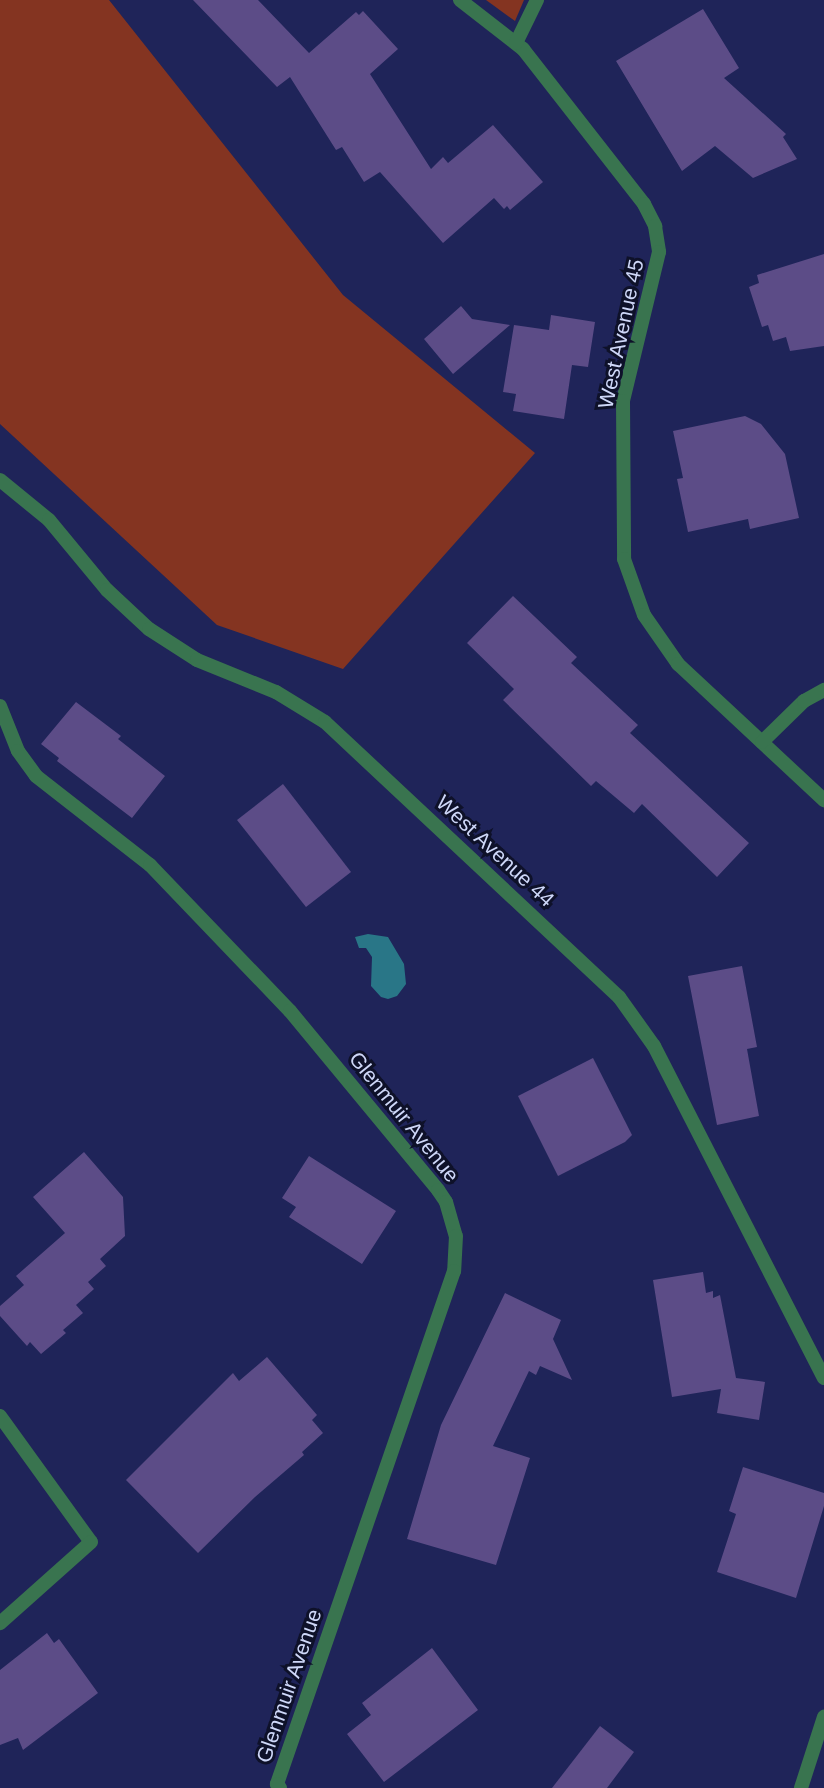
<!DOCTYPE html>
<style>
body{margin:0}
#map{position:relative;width:824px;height:1788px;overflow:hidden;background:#1f2459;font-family:Helvetica,sans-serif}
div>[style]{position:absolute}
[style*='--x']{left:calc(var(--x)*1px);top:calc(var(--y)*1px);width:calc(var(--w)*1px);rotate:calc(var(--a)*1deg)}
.green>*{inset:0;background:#843421}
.water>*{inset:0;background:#297687}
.building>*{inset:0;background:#5c4c87}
.minor>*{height:14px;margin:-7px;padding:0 7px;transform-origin:7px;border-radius:7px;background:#39744f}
span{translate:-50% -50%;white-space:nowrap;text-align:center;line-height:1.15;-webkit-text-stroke:6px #0e1129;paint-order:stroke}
.street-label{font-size:21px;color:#ced7f8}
</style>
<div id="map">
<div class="green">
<i style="clip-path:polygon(0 0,109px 0,343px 295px,535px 453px,343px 669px,217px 625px,0 424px)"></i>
<i style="clip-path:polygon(486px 0,524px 0,515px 21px)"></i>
</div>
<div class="water">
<i style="clip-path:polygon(368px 934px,388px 937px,404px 964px,406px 984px,397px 996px,388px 999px,381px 997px,371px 986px,372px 957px,366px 948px,359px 948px,355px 937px)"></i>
</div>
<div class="building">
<i style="clip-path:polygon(193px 0,258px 0,309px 53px,356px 12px,359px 15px,363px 11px,398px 49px,370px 74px,431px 169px,443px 157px,448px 163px,493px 125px,543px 182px,510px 210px,507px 206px,504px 209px,494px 198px,443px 243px,380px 172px,364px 182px,342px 147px,336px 150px,290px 77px,277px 87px)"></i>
<i style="clip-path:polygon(703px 9px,739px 68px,724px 78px,786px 134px,783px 137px,797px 159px,753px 178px,715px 146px,682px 171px,616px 61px)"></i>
<i style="clip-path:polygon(824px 254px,824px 346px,790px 351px,786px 337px,773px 341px,768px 325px,762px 327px,749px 287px,759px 283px,757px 275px)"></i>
<i style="clip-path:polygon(461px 306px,472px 319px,510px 325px,453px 374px,424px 339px)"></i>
<i style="clip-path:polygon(551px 315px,595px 322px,588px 367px,572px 365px,564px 419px,513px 411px,516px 394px,503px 392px,514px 325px,549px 330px)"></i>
<i style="clip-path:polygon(745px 416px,761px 424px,785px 454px,799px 518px,750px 529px,748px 519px,688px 532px,677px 479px,683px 478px,673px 431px)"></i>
<i style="clip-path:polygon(513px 596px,577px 657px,571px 663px,638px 725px,630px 733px,749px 843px,717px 877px,642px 804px,634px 813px,596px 781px,591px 786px,503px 700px,514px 689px,467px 643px)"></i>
<i style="clip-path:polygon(76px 702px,121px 736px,118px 739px,165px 776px,132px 818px,57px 761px,59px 758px,41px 744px)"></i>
<i style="clip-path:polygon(283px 784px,351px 872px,306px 907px,237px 820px)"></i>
<i style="clip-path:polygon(742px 966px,757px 1047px,747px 1049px,759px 1116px,717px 1125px,688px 976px)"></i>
<i style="clip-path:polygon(593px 1058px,632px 1135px,625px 1142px,558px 1176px,518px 1096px)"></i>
<i style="clip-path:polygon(84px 1152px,123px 1197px,125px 1236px,100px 1259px,106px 1266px,88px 1282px,94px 1289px,76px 1305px,83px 1313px,63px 1330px,66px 1333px,41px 1354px,30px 1342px,27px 1346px,0 1316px,0 1306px,24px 1285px,16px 1276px,65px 1233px,33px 1197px)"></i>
<i style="clip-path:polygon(309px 1156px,396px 1211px,362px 1264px,289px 1217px,296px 1207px,282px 1198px)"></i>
<i style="clip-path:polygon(703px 1272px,706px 1293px,713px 1291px,713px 1298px,720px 1295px,736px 1378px,765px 1382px,759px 1420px,717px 1413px,721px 1389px,672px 1397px,653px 1280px)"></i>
<i style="clip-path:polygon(505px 1293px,561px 1320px,553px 1339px,572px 1380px,540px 1366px,536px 1375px,529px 1371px,493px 1446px,530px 1458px,496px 1565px,407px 1539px,441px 1425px)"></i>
<i style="clip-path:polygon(267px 1357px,317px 1415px,312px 1420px,323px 1433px,302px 1452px,304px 1455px,255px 1497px,198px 1553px,126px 1480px,233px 1373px,239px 1381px)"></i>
<i style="clip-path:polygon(743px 1467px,824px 1493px,824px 1506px,796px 1598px,717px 1572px,736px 1514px,729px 1511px)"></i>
<i style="clip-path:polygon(47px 1633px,54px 1643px,59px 1639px,98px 1693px,23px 1750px,18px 1738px,0 1745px,0 1670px)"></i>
<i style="clip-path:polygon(432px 1648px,478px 1710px,384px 1782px,347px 1734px,371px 1715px,362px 1703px)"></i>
<i style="clip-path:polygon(600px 1726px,634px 1752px,607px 1788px,552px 1788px)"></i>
</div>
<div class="minor">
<i style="--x:460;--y:0;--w:80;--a:37.9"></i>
<i style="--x:523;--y:49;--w:197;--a:52"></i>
<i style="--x:644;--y:204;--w:25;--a:63"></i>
<i style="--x:655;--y:226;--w:26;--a:81"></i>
<i style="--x:659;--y:252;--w:153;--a:103.6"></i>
<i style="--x:623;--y:401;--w:158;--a:89.6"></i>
<i style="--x:624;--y:559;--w:59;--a:70.3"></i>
<i style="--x:644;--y:615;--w:60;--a:55.2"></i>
<i style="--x:678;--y:664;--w:200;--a:43"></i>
<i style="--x:516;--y:43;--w:48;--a:-64"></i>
<i style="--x:0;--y:480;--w:63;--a:39.2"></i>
<i style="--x:49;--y:520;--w:91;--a:50.4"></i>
<i style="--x:107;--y:590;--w:57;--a:42.9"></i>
<i style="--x:149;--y:629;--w:57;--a:32.9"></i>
<i style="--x:197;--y:660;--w:85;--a:22.1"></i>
<i style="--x:276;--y:692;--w:57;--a:31.5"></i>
<i style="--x:325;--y:722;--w:403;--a:43.1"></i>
<i style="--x:619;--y:997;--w:60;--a:54.5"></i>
<i style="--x:654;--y:1046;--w:373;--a:62.9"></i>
<i style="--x:0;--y:706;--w:48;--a:68.2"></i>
<i style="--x:18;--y:751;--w:31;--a:54"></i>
<i style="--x:36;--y:776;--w:145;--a:38"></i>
<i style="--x:150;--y:865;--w:202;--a:46.2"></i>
<i style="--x:290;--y:1011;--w:232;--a:50.4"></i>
<i style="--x:438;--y:1190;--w:14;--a:56"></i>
<i style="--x:446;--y:1202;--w:35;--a:74"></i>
<i style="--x:456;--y:1236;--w:35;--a:93"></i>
<i style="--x:454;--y:1271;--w:543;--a:109.04"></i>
<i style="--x:277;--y:1784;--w:5;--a:53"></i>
<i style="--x:762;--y:742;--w:59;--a:-44.3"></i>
<i style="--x:804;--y:701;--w:23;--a:-29"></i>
<i style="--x:0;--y:1416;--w:155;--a:54.2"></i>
<i style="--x:91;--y:1542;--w:122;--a:138.3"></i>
<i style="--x:801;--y:1788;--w:75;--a:-72.1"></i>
</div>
<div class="street-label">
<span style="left:621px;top:334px;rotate:-78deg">West Avenue 45</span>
<span style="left:495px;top:851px;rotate:43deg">West Avenue 44</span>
<span style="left:404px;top:1117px;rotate:51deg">Glenmuir Avenue</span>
<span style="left:289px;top:1686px;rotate:-71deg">Glenmuir Avenue</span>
</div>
</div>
